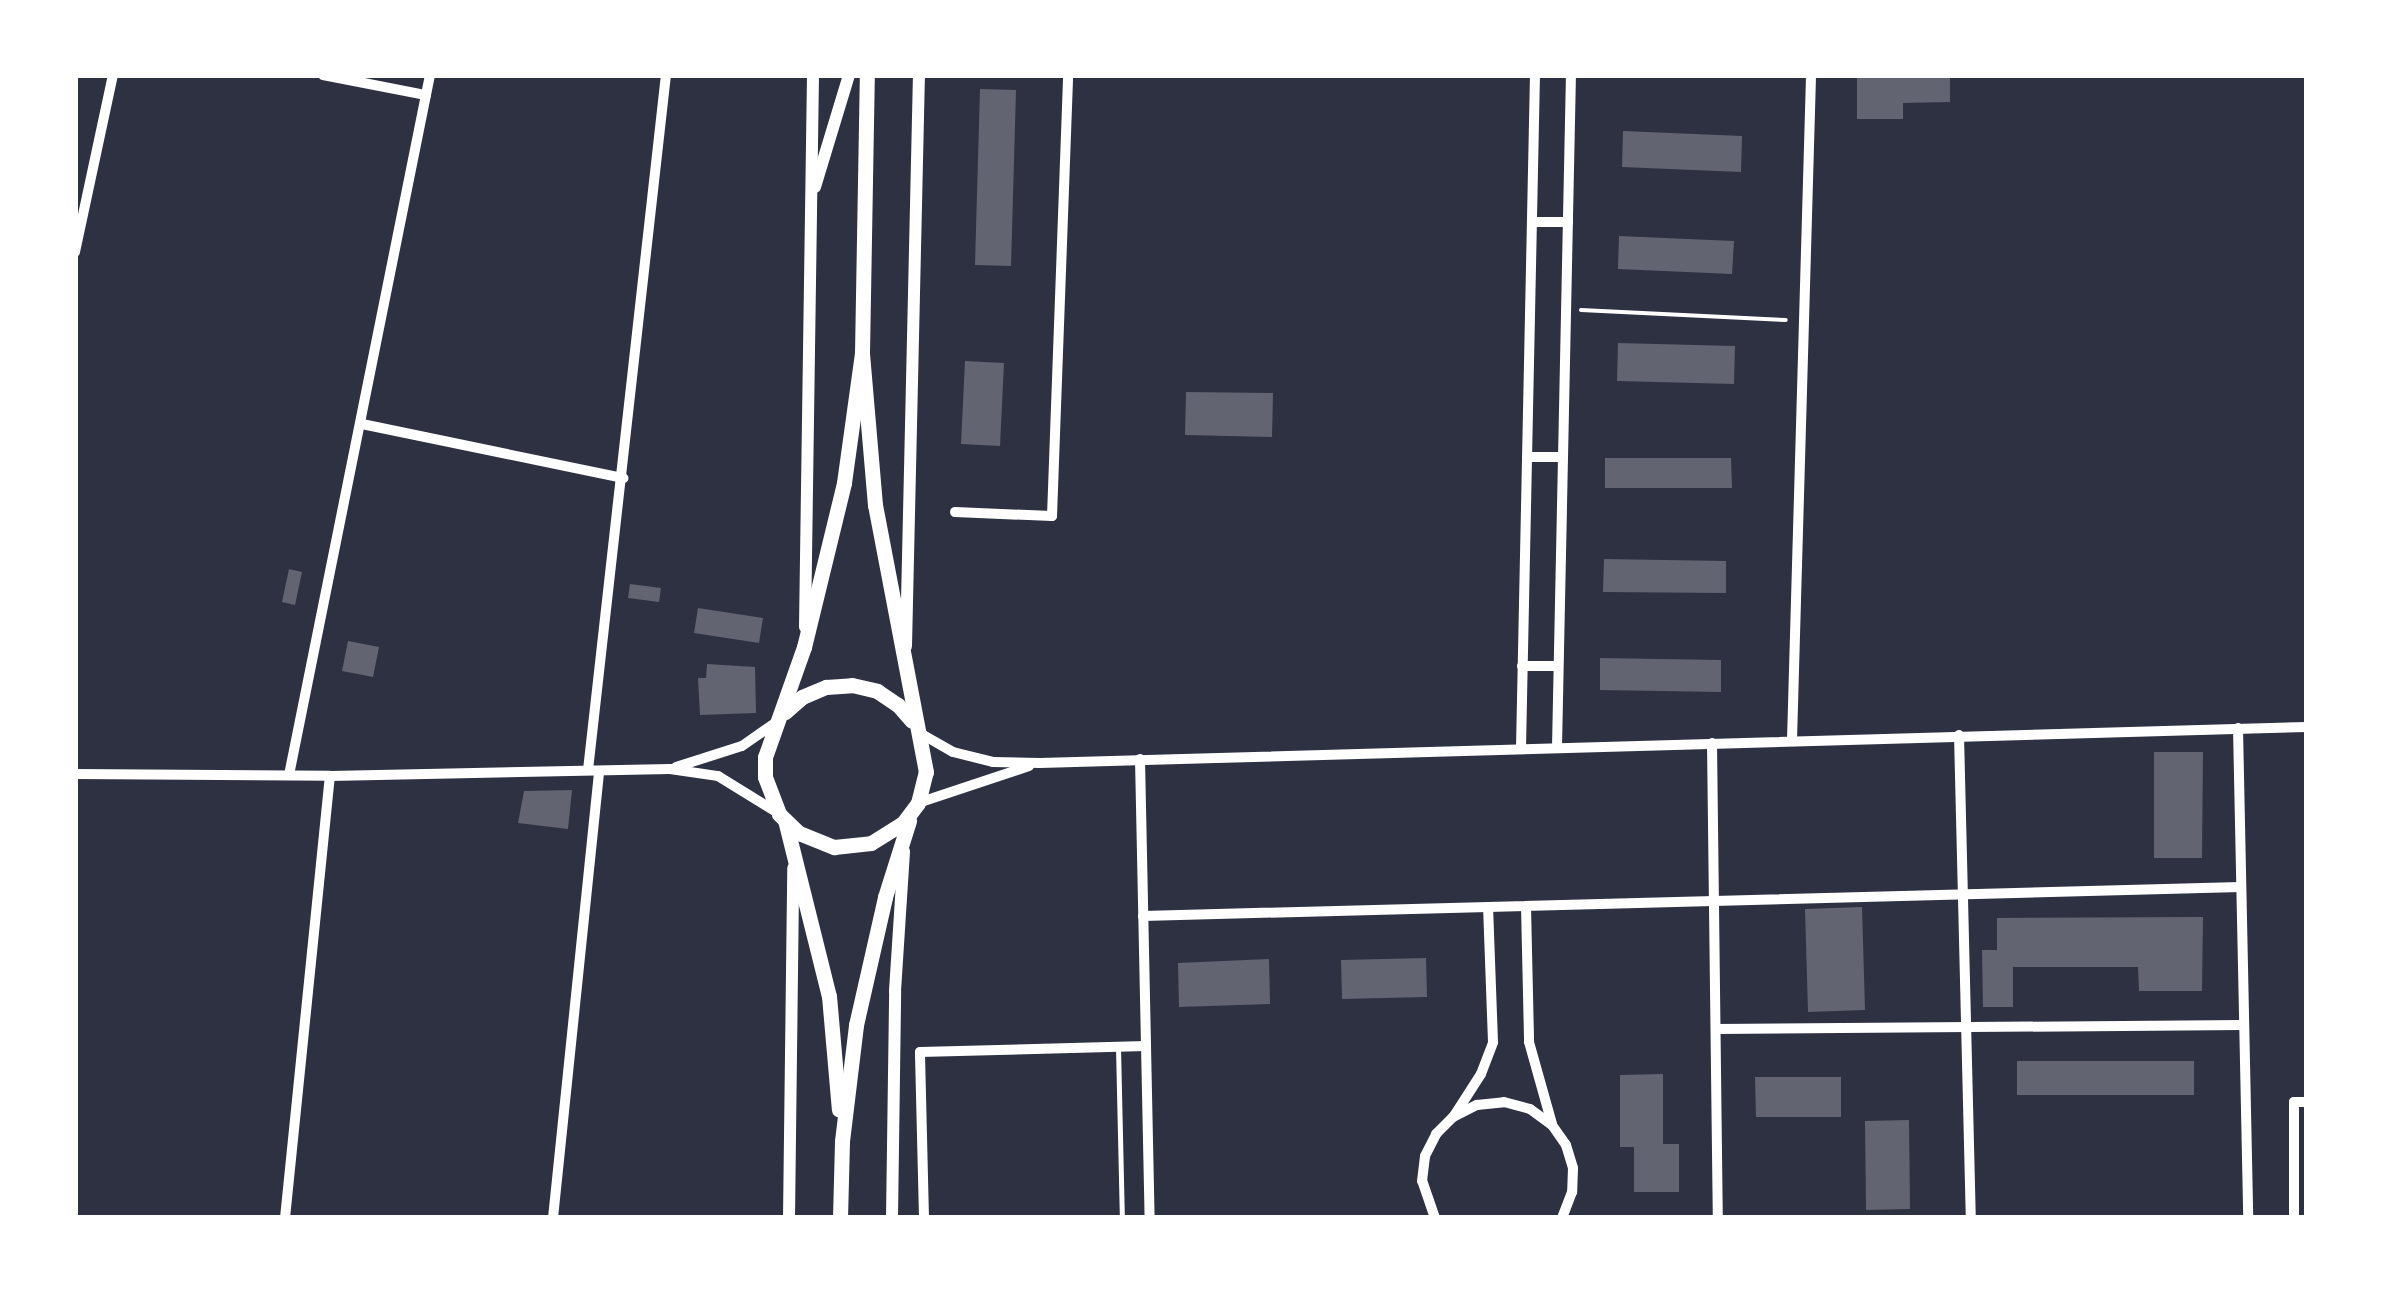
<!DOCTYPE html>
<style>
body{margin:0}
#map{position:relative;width:2382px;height:1293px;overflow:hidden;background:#2d3142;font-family:"DM Sans",sans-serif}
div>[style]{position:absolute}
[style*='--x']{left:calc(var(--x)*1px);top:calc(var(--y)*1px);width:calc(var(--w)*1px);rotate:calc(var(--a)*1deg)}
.building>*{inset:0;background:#626471}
.path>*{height:4px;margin:-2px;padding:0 2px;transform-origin:2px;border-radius:2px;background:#fff}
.service>*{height:5px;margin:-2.5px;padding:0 2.5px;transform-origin:2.5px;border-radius:2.5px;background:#fff}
.minor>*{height:10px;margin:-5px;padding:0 5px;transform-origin:5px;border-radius:5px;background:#fff}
.tertiary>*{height:12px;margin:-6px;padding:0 6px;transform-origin:6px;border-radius:6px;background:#fff}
.primary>*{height:15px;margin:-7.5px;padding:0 7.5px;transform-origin:7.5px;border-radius:7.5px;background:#fff}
span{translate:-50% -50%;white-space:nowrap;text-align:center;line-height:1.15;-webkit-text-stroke:8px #fff;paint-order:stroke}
.frame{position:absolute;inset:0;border:78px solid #fff;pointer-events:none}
</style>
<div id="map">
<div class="building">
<i style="clip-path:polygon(1857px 75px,1950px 75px,1950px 102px,1903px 103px,1903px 119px,1857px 119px)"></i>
<i style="clip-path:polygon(980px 89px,1016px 90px,1011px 266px,975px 265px)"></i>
<i style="clip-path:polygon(1623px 131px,1742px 136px,1741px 172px,1622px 167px)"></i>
<i style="clip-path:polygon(1619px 236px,1734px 241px,1732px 274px,1618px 269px)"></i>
<i style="clip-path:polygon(1618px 343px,1735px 346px,1734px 384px,1617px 381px)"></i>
<i style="clip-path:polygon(965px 361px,1004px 363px,1000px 446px,961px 444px)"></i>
<i style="clip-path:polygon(1186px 392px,1273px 393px,1272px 437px,1185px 435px)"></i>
<i style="clip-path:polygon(1605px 458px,1731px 458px,1732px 488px,1605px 488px)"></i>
<i style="clip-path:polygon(1604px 559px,1726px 561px,1726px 593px,1603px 592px)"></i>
<i style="clip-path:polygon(289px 569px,302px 572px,295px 605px,282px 602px)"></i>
<i style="clip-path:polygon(630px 584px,661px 588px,659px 602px,628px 598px)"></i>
<i style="clip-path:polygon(698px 608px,763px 618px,759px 643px,694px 633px)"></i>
<i style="clip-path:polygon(348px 641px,379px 647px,373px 677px,342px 671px)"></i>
<i style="clip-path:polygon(1600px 658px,1721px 660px,1721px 692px,1600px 690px)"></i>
<i style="clip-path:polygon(707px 664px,755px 667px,756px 713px,700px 715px,698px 678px,706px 678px)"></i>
<i style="clip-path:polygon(2154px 752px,2203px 752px,2202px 858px,2154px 858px)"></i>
<i style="clip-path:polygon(572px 790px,568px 829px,518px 823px,524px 791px)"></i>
<i style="clip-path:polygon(1862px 907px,1865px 1010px,1808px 1012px,1805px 909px)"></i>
<i style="clip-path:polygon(2203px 917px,2202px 991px,2139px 991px,2138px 967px,2013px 967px,2013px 1007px,1983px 1007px,1982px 950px,1997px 950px,1997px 918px)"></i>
<i style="clip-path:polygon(1426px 958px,1427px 997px,1342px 999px,1341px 960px)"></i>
<i style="clip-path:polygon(1269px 959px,1270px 1004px,1179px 1007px,1178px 963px)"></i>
<i style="clip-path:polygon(2017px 1061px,2194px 1061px,2194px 1095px,2017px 1095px)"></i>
<i style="clip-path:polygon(1663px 1074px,1663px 1144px,1679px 1144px,1679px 1192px,1634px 1192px,1634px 1147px,1620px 1147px,1620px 1075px)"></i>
<i style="clip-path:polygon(1755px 1077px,1841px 1077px,1841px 1117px,1756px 1117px)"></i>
<i style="clip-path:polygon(1909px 1120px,1910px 1209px,1866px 1210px,1865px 1121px)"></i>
</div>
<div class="path">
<i style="--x:1581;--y:310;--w:205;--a:2.8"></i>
</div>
<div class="service">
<i style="--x:1118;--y:1047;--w:171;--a:88.7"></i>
</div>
<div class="minor">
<i style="--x:323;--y:75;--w:105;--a:11"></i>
<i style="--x:1532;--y:222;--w:36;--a:0"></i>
<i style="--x:75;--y:252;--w:181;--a:-77.9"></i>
<i style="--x:362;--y:424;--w:267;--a:11.7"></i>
<i style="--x:1527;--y:457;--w:36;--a:0"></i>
<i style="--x:955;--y:512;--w:97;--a:2.4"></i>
<i style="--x:1052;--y:516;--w:441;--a:-87.9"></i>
<i style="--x:1522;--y:666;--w:36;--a:0"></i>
<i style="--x:2238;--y:728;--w:490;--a:88.8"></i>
<i style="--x:918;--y:732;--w:40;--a:29.7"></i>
<i style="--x:953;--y:752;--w:41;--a:14"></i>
<i style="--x:993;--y:762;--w:47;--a:1.2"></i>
<i style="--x:1040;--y:763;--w:1268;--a:-1.63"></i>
<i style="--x:1959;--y:735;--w:483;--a:88.6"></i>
<i style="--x:1792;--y:740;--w:665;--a:-88.36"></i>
<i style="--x:1712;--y:743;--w:475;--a:89.3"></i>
<i style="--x:1557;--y:747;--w:672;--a:-88.81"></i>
<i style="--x:1521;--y:748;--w:673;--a:-88.81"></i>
<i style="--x:1140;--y:759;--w:459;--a:88.8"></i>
<i style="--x:676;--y:767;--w:69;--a:-17.7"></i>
<i style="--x:742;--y:746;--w:44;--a:-34.8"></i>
<i style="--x:588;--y:770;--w:699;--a:-83.6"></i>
<i style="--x:75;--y:774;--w:255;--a:0.4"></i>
<i style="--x:330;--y:776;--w:340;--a:-1.2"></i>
<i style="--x:670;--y:769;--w:49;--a:8.3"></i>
<i style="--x:718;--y:776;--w:70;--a:31.7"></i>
<i style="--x:289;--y:775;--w:714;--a:-78.61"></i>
<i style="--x:918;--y:803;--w:117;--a:-18.4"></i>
<i style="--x:1526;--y:906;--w:136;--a:88.7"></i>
<i style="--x:1529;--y:1042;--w:85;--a:74.3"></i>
<i style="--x:1143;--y:916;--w:1098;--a:-1.51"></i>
<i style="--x:1716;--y:1029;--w:528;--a:-0.43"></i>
<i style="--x:1454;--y:1116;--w:50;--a:-57.3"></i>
<i style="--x:1481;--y:1074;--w:34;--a:-69"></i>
<i style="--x:1493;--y:1042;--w:135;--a:-92.1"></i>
<i style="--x:285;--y:1218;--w:444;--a:-84.2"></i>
<i style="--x:553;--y:1218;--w:449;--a:-84.1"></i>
<i style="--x:924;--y:1218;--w:166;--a:-91.4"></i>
<i style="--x:920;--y:1052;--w:226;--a:-1.5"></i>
<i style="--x:1435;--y:1218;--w:39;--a:-109"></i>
<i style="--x:1422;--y:1181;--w:25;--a:-83"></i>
<i style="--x:1425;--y:1156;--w:25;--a:-63"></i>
<i style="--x:1436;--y:1134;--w:24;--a:-45"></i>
<i style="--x:1453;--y:1117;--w:27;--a:-27"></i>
<i style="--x:1477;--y:1105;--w:27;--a:-6"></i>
<i style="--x:1504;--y:1102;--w:27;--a:15"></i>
<i style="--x:1530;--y:1109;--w:27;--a:36"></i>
<i style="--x:1552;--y:1125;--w:24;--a:55"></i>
<i style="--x:1566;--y:1145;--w:24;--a:73"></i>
<i style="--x:1573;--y:1168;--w:24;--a:92"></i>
<i style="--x:1572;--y:1192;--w:28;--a:111"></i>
<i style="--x:2294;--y:1218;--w:116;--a:-90"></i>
<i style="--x:2294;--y:1102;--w:13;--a:0"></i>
</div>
<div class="tertiary">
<i style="--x:815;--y:187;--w:117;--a:-73.1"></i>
<i style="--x:805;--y:627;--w:552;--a:-89.17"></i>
<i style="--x:906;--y:646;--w:571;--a:-88.7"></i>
<i style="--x:789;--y:1218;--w:350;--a:-89.3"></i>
<i style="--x:892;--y:1218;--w:227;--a:-89.2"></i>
<i style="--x:895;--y:991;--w:140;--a:-86.3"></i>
</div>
<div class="primary">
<i style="--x:862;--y:353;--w:131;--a:97.9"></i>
<i style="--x:844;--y:483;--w:169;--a:103.7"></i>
<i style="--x:804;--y:647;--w:117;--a:109.5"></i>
<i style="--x:765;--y:757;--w:20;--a:90"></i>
<i style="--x:765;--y:777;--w:40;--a:69"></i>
<i style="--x:779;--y:814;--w:28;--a:44"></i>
<i style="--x:799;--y:833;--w:38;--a:22"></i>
<i style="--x:834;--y:847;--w:37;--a:-6"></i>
<i style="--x:871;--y:843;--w:38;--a:-32"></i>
<i style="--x:903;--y:823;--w:25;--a:-53"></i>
<i style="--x:918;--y:803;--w:32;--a:-76"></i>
<i style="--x:926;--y:772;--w:272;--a:-100.8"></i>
<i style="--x:875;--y:505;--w:153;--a:-94.9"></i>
<i style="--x:862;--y:353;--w:278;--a:-89"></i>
<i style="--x:785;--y:712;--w:23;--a:-41"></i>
<i style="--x:802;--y:697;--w:26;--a:-23"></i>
<i style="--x:826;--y:687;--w:26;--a:-4"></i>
<i style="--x:852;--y:685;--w:26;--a:13"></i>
<i style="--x:877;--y:691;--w:25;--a:34"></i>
<i style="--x:898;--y:705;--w:21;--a:49"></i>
<i style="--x:785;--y:820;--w:181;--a:76"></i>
<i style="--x:829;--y:996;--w:114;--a:85"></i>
<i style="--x:840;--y:1218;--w:77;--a:-88.5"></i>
<i style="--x:842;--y:1141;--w:117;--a:-83.1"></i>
<i style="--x:856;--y:1025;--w:131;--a:-77.2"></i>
<i style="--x:885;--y:897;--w:80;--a:-72.5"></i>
</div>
<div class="frame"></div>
</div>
